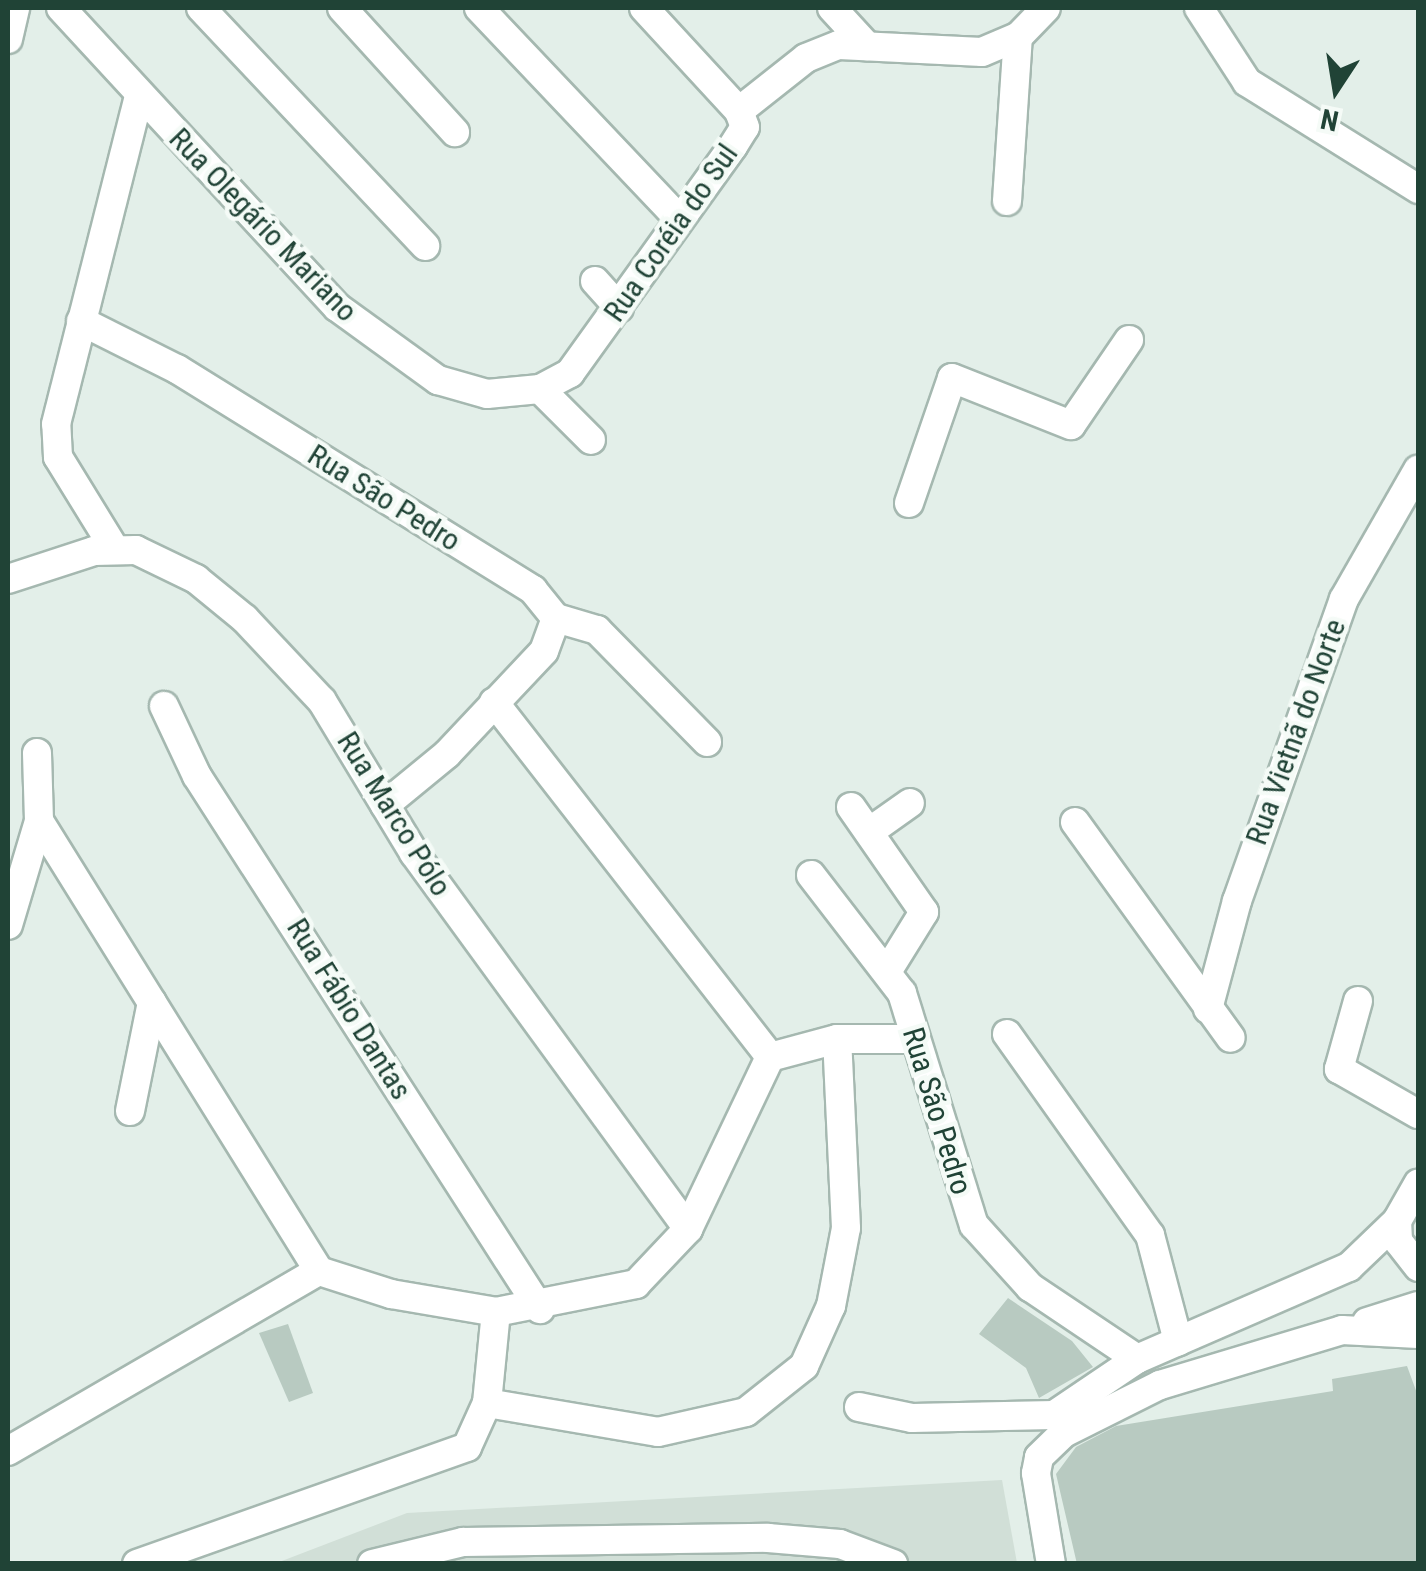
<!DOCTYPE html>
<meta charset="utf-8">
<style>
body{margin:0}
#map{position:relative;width:1426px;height:1571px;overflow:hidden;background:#e3efe9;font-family:"Roboto Condensed",sans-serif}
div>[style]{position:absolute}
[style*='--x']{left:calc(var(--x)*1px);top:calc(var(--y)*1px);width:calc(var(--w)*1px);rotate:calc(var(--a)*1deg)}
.built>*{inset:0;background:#d1dfd7}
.building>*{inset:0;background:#b8cac1}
.roads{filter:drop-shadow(2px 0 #a5b8b0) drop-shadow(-2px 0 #a5b8b0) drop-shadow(0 2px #a5b8b0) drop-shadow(0 -2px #a5b8b0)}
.minor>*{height:28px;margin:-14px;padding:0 14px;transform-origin:14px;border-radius:14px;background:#fff}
span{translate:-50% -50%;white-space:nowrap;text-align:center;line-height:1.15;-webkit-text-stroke:9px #f5fbf7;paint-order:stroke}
.street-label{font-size:30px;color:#204336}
.frame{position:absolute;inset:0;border:10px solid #204336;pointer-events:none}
.north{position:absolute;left:1286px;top:40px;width:100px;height:100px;-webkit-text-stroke:8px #f5fbf7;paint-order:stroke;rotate:192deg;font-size:28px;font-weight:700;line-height:40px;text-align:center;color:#204336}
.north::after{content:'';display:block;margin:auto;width:35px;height:45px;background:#204336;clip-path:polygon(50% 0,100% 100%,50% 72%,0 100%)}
</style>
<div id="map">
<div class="built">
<i style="clip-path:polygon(1002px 1480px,1017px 1563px,274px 1564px,407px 1513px)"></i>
</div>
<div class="building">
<i style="clip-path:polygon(1008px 1298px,1072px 1341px,1093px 1367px,1039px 1398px,1026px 1368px,979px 1334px)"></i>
<i style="clip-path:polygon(288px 1324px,313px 1393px,289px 1402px,259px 1333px)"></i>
<i style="clip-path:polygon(1407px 1366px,1418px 1396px,1418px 1564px,1077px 1564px,1056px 1474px,1076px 1447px,1116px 1426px,1333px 1391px,1332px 1379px)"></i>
</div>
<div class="roads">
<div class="minor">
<i style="--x:61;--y:8;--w:407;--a:47.3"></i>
<i style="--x:337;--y:307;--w:125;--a:35.9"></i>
<i style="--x:438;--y:380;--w:51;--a:15.9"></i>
<i style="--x:487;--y:394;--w:53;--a:-5.4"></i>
<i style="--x:540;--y:389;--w:34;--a:-28"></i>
<i style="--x:570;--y:373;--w:279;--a:-54.3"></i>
<i style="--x:733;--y:146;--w:22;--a:-58"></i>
<i style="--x:745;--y:127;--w:17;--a:-111"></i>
<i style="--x:739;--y:111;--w:85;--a:-38.3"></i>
<i style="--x:806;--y:58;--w:35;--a:-22"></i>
<i style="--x:839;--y:45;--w:143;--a:2.8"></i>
<i style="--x:982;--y:52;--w:39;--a:-23"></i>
<i style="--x:1018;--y:37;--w:40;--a:-46"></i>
<i style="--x:201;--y:8;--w:327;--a:46.7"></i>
<i style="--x:342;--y:8;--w:168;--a:47.7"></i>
<i style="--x:479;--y:8;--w:291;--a:46.5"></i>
<i style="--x:644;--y:8;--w:140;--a:47.3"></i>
<i style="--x:832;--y:8;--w:52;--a:47.4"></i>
<i style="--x:1199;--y:8;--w:88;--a:57"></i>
<i style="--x:1247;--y:82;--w:202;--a:32"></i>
<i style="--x:8;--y:39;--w:32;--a:-77"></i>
<i style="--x:1007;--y:201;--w:164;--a:-86.2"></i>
<i style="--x:595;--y:281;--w:36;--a:48"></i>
<i style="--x:81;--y:321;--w:107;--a:26.6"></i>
<i style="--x:177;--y:369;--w:419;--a:31.8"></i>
<i style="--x:533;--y:590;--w:36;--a:51"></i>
<i style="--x:540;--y:389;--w:72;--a:45"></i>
<i style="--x:909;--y:503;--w:132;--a:-71"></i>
<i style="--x:952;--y:378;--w:128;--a:21.6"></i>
<i style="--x:1071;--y:425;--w:103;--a:-55.7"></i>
<i style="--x:114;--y:548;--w:107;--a:-121.6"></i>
<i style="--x:58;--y:457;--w:33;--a:-93"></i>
<i style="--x:56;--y:424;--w:339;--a:-75.8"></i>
<i style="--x:8;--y:579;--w:90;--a:-18"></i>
<i style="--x:94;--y:551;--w:42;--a:-1.4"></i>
<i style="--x:136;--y:550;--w:67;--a:25.8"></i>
<i style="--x:196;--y:579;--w:63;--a:39.2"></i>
<i style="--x:245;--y:619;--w:112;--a:46.8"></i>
<i style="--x:322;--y:701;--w:178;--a:58.8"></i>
<i style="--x:414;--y:853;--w:465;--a:53.9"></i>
<i style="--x:556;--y:618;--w:43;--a:16.3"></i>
<i style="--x:597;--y:630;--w:157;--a:45.5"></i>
<i style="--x:494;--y:702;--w:450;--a:52.1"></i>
<i style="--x:164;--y:706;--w:77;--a:64.8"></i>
<i style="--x:197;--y:776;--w:634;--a:57.24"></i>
<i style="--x:385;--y:805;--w:80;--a:-39.4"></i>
<i style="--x:447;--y:754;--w:141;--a:-46.7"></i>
<i style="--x:544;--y:651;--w:35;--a:-70"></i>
<i style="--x:851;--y:807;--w:128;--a:55.2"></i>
<i style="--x:924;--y:912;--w:68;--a:121.8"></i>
<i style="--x:39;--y:821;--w:530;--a:58.11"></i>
<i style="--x:1075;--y:822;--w:266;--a:54.2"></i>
<i style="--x:869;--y:832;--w:50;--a:-35.3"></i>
<i style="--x:811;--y:875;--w:149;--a:52.4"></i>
<i style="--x:902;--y:993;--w:243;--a:72.8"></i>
<i style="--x:974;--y:1225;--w:84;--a:47.9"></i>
<i style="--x:1030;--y:1287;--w:129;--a:33.9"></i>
<i style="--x:8;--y:925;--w:109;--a:-73.4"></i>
<i style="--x:39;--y:821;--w:68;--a:-91.7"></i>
<i style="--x:1358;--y:1001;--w:71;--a:105.6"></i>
<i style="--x:1339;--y:1069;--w:91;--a:29.7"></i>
<i style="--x:1208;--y:1009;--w:112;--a:-75"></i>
<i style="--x:1237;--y:901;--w:320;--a:-70.5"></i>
<i style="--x:1344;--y:599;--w:149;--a:-60.2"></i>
<i style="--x:1007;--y:1034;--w:247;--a:54.6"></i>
<i style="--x:1150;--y:1235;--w:110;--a:75.2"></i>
<i style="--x:130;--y:1111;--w:111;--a:-78.6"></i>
<i style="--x:1397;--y:1221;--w:20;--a:87"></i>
<i style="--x:1398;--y:1241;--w:33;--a:52"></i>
<i style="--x:319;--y:1271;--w:76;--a:17.7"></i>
<i style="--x:391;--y:1294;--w:107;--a:9.7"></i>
<i style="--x:496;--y:1312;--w:143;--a:-11.3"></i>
<i style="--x:636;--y:1284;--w:76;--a:-46.6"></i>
<i style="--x:688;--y:1229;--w:191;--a:-64.5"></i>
<i style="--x:770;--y:1057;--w:69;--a:-15"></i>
<i style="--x:837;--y:1039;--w:78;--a:0"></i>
<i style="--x:1367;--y:1322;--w:53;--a:-17.4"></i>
<i style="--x:487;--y:1403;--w:173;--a:9.6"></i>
<i style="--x:658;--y:1432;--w:90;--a:-12.8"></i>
<i style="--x:746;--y:1412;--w:74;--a:-38.4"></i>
<i style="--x:804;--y:1366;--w:66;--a:-65.8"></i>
<i style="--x:831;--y:1306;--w:79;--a:-79.1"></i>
<i style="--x:846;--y:1228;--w:189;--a:-92.7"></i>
<i style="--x:859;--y:1407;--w:54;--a:11.7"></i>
<i style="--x:912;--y:1418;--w:142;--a:-1.2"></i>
<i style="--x:1054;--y:1415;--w:100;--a:-34"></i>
<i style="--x:1137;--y:1359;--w:231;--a:-23.5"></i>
<i style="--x:1349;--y:1267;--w:66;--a:-43.8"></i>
<i style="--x:1397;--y:1221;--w:43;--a:-60.4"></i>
<i style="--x:8;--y:1451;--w:359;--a:-30.1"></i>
<i style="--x:137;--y:1564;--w:350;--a:-19.5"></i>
<i style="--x:467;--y:1447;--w:48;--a:-65.6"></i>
<i style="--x:487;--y:1403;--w:91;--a:-84.4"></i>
<i style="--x:372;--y:1564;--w:94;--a:-13.6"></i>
<i style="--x:463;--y:1542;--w:305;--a:-0.8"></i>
<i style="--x:768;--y:1538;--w:72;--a:4.8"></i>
<i style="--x:840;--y:1544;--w:57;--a:20.7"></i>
<i style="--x:1051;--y:1564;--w:92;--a:-99.4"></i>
<i style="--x:1036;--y:1473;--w:16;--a:-79"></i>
<i style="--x:1039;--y:1457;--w:35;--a:-44"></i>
<i style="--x:1064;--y:1433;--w:107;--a:-26.6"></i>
<i style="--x:1160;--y:1385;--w:190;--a:-16.8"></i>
<i style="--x:1342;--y:1330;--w:76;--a:3"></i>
</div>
</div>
<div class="street-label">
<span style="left:263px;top:225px;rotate:46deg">Rua Olegário Mariano</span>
<span style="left:671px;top:233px;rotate:-55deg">Rua Coréia do Sul</span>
<span style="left:384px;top:498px;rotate:32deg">Rua São Pedro</span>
<span style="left:1296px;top:732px;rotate:-70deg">Rua Vietnã do Norte</span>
<span style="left:394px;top:814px;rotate:58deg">Rua Marco Pólo</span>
<span style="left:349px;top:1009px;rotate:58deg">Rua Fábio Dantas</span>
<span style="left:937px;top:1111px;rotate:73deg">Rua São Pedro</span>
</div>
<div class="frame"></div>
<div class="north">N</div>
</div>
